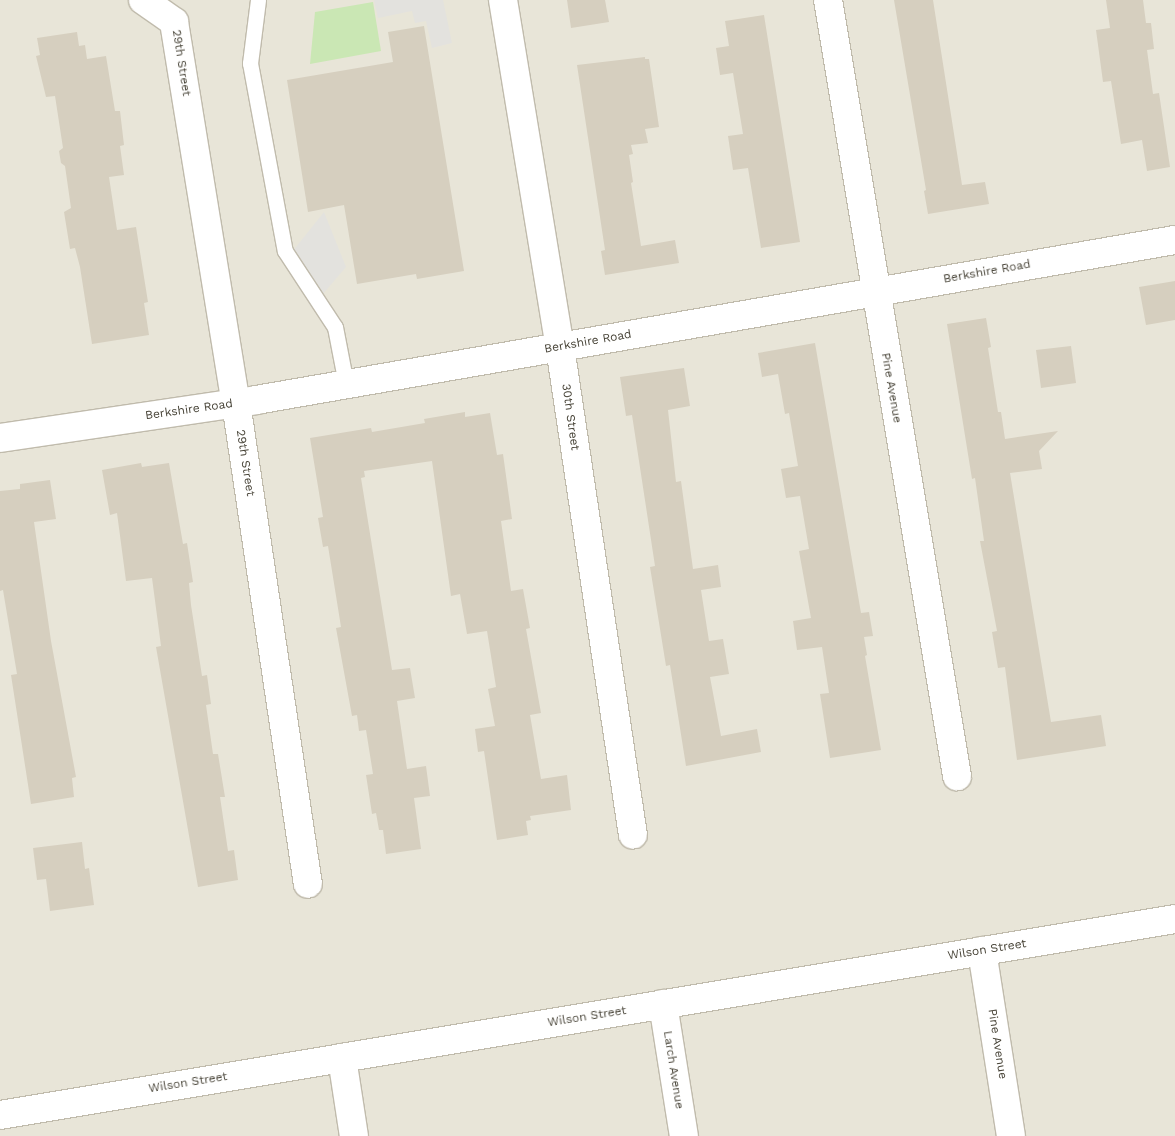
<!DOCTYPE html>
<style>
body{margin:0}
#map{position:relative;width:1175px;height:1136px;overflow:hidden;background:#f4f2ea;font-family:"Work Sans",sans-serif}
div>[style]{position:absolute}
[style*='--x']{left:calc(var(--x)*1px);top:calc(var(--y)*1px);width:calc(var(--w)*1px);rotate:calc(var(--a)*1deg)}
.residential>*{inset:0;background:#e8e5d8}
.green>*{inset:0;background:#cae7b4}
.parking>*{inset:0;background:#e3e2de}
.building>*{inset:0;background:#d6cfbf}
.roads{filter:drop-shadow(1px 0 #c0bbac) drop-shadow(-1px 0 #c0bbac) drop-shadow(0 1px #c0bbac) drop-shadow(0 -1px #c0bbac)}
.lane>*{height:15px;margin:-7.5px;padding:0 7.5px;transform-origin:7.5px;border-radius:7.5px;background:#fff}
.street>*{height:28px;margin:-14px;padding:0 14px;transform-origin:14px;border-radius:14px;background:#fff}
span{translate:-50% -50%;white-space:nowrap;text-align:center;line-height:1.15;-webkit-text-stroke:4px #fff;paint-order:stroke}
.street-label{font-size:12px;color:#484438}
</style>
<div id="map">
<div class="residential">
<i style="clip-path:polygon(0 0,1175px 0,1175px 1136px,0 1136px)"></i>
</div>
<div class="green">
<i style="clip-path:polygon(373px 2px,381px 51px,310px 64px,315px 12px)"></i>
</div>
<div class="parking">
<i style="clip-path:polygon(374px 0,443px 0,452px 43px,432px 48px,426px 21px,415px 23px,412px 11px,378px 18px)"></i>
<i style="clip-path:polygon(324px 212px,346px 267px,311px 308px,288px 257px)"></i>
</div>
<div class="building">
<i style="clip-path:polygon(567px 0,605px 0,609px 22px,571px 28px)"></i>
<i style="clip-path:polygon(894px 0,933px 0,962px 185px,985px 182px,989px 204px,928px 214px,924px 191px,926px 190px)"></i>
<i style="clip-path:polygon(1106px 0,1143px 0,1146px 23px,1151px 23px,1154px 49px,1147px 50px,1153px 94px,1159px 93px,1170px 167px,1147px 171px,1142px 140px,1121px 144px,1111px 81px,1103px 82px,1096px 30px,1110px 28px)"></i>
<i style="clip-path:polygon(764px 15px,800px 242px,761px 248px,748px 168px,733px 170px,728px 136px,743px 134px,733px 73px,720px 75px,716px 48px,729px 46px,725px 21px)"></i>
<i style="clip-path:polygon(424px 26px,464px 271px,417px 279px,416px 274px,357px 284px,344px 205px,308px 212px,287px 80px,393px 62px,388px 32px)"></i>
<i style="clip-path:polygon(77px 32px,79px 46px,85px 45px,87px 59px,106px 56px,115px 111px,120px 111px,124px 145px,120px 146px,124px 175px,109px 177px,117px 230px,136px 227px,148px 302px,144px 303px,149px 335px,92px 344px,80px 267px,75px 248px,70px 249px,64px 212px,71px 208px,65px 166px,61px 163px,59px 151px,63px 148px,55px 96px,46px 97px,36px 56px,40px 55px,37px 38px)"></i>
<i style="clip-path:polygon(645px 57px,645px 59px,649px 59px,659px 127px,645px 129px,648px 143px,631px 145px,633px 154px,629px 155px,633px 182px,631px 183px,641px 246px,675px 240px,679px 263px,605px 275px,601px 251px,605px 250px,577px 65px)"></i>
<i style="clip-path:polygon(1175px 281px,1175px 320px,1146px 325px,1139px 287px)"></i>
<i style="clip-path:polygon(986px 318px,991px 347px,988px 348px,998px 412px,1001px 412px,1005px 439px,1058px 431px,1039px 451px,1042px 469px,1010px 473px,1051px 722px,1101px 715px,1106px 746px,1017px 760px,1005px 667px,998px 668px,992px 632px,997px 631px,980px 541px,984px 541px,975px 478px,972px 479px,947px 324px)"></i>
<i style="clip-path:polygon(815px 343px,861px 613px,869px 612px,873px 636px,864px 637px,867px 655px,865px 656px,881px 750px,830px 758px,820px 694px,829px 693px,822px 647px,797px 650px,793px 621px,811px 618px,799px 551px,809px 549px,800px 496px,786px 498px,781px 469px,798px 466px,789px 413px,785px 414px,778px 374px,762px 377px,758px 353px)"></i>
<i style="clip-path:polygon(1071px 346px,1076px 383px,1041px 388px,1036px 350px)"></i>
<i style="clip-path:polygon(684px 368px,690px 406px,668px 410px,676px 482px,681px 481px,693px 569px,718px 565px,721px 587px,701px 590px,709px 641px,723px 639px,729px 674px,710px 677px,721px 736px,757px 729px,761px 752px,686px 766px,670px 665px,666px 666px,650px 567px,655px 566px,632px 415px,626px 416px,620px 377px)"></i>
<i style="clip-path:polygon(465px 412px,465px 417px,490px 413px,497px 455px,503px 454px,512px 519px,501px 521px,511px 591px,523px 589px,530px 628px,526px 629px,541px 713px,530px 715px,541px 779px,567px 775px,571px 810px,530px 816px,531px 820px,526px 821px,528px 835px,497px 840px,484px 751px,478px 752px,475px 729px,495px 726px,488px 689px,496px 687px,487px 631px,467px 634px,460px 594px,451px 596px,432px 461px,364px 471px,365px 477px,361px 478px,392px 670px,410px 668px,415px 698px,397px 701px,407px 769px,426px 766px,430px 796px,414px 798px,421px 849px,386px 854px,383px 830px,379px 830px,376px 813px,372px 814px,366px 775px,373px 774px,366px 730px,359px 731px,357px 715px,352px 716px,336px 628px,341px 627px,328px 546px,323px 547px,318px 518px,323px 517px,310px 438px,371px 428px,372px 432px,425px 423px,424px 419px)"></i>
<i style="clip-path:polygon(141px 463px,142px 467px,169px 463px,183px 544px,187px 543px,193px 582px,189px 583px,191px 605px,202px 676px,207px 675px,211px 704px,206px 705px,213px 754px,218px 754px,225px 797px,220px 797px,228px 851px,234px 850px,238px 880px,198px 887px,156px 647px,161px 646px,152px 578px,126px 581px,117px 513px,110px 515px,102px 470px)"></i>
<i style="clip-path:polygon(50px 480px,56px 519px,34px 522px,51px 641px,76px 777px,72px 778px,74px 797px,31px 804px,11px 675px,17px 674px,3px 590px,0 591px,0 491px,20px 489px,20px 484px)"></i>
<i style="clip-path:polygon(82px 842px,85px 869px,89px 868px,94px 905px,50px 911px,46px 879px,37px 880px,33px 848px)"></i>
</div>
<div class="roads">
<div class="lane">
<i style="--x:258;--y:0;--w:64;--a:97.2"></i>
<i style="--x:250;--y:63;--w:191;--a:79.5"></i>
<i style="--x:285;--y:251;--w:91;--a:56.7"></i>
<i style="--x:335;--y:327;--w:58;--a:79.1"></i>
</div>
<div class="street">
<i style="--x:143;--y:0;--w:38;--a:35"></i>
<i style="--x:174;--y:22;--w:386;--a:80.8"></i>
<i style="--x:236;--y:403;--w:486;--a:81.5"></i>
<i style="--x:503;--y:0;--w:352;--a:80.7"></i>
<i style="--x:560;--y:347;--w:493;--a:81.5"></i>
<i style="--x:828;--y:0;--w:787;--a:80.56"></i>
<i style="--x:0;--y:438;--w:259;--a:-8.4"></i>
<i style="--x:256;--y:400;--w:933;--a:-9.88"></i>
<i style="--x:982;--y:951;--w:187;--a:81.1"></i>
<i style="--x:663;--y:1004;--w:134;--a:81"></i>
<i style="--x:342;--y:1058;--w:79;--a:81.3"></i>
<i style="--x:0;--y:1115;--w:1191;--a:-9.47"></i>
</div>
</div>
<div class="street-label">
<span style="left:181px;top:63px;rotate:81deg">29th Street</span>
<span style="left:987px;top:272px;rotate:-10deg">Berkshire Road</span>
<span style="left:588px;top:342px;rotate:-10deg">Berkshire Road</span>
<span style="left:891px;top:388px;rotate:80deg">Pine Avenue</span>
<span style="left:189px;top:410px;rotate:-8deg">Berkshire Road</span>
<span style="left:570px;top:417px;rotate:82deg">30th Street</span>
<span style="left:245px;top:463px;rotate:81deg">29th Street</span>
<span style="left:987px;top:950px;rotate:-9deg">Wilson Street</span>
<span style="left:587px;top:1017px;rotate:-9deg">Wilson Street</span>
<span style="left:997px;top:1044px;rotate:81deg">Pine Avenue</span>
<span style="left:673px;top:1070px;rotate:81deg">Larch Avenue</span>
<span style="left:188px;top:1083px;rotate:-9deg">Wilson Street</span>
</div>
</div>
